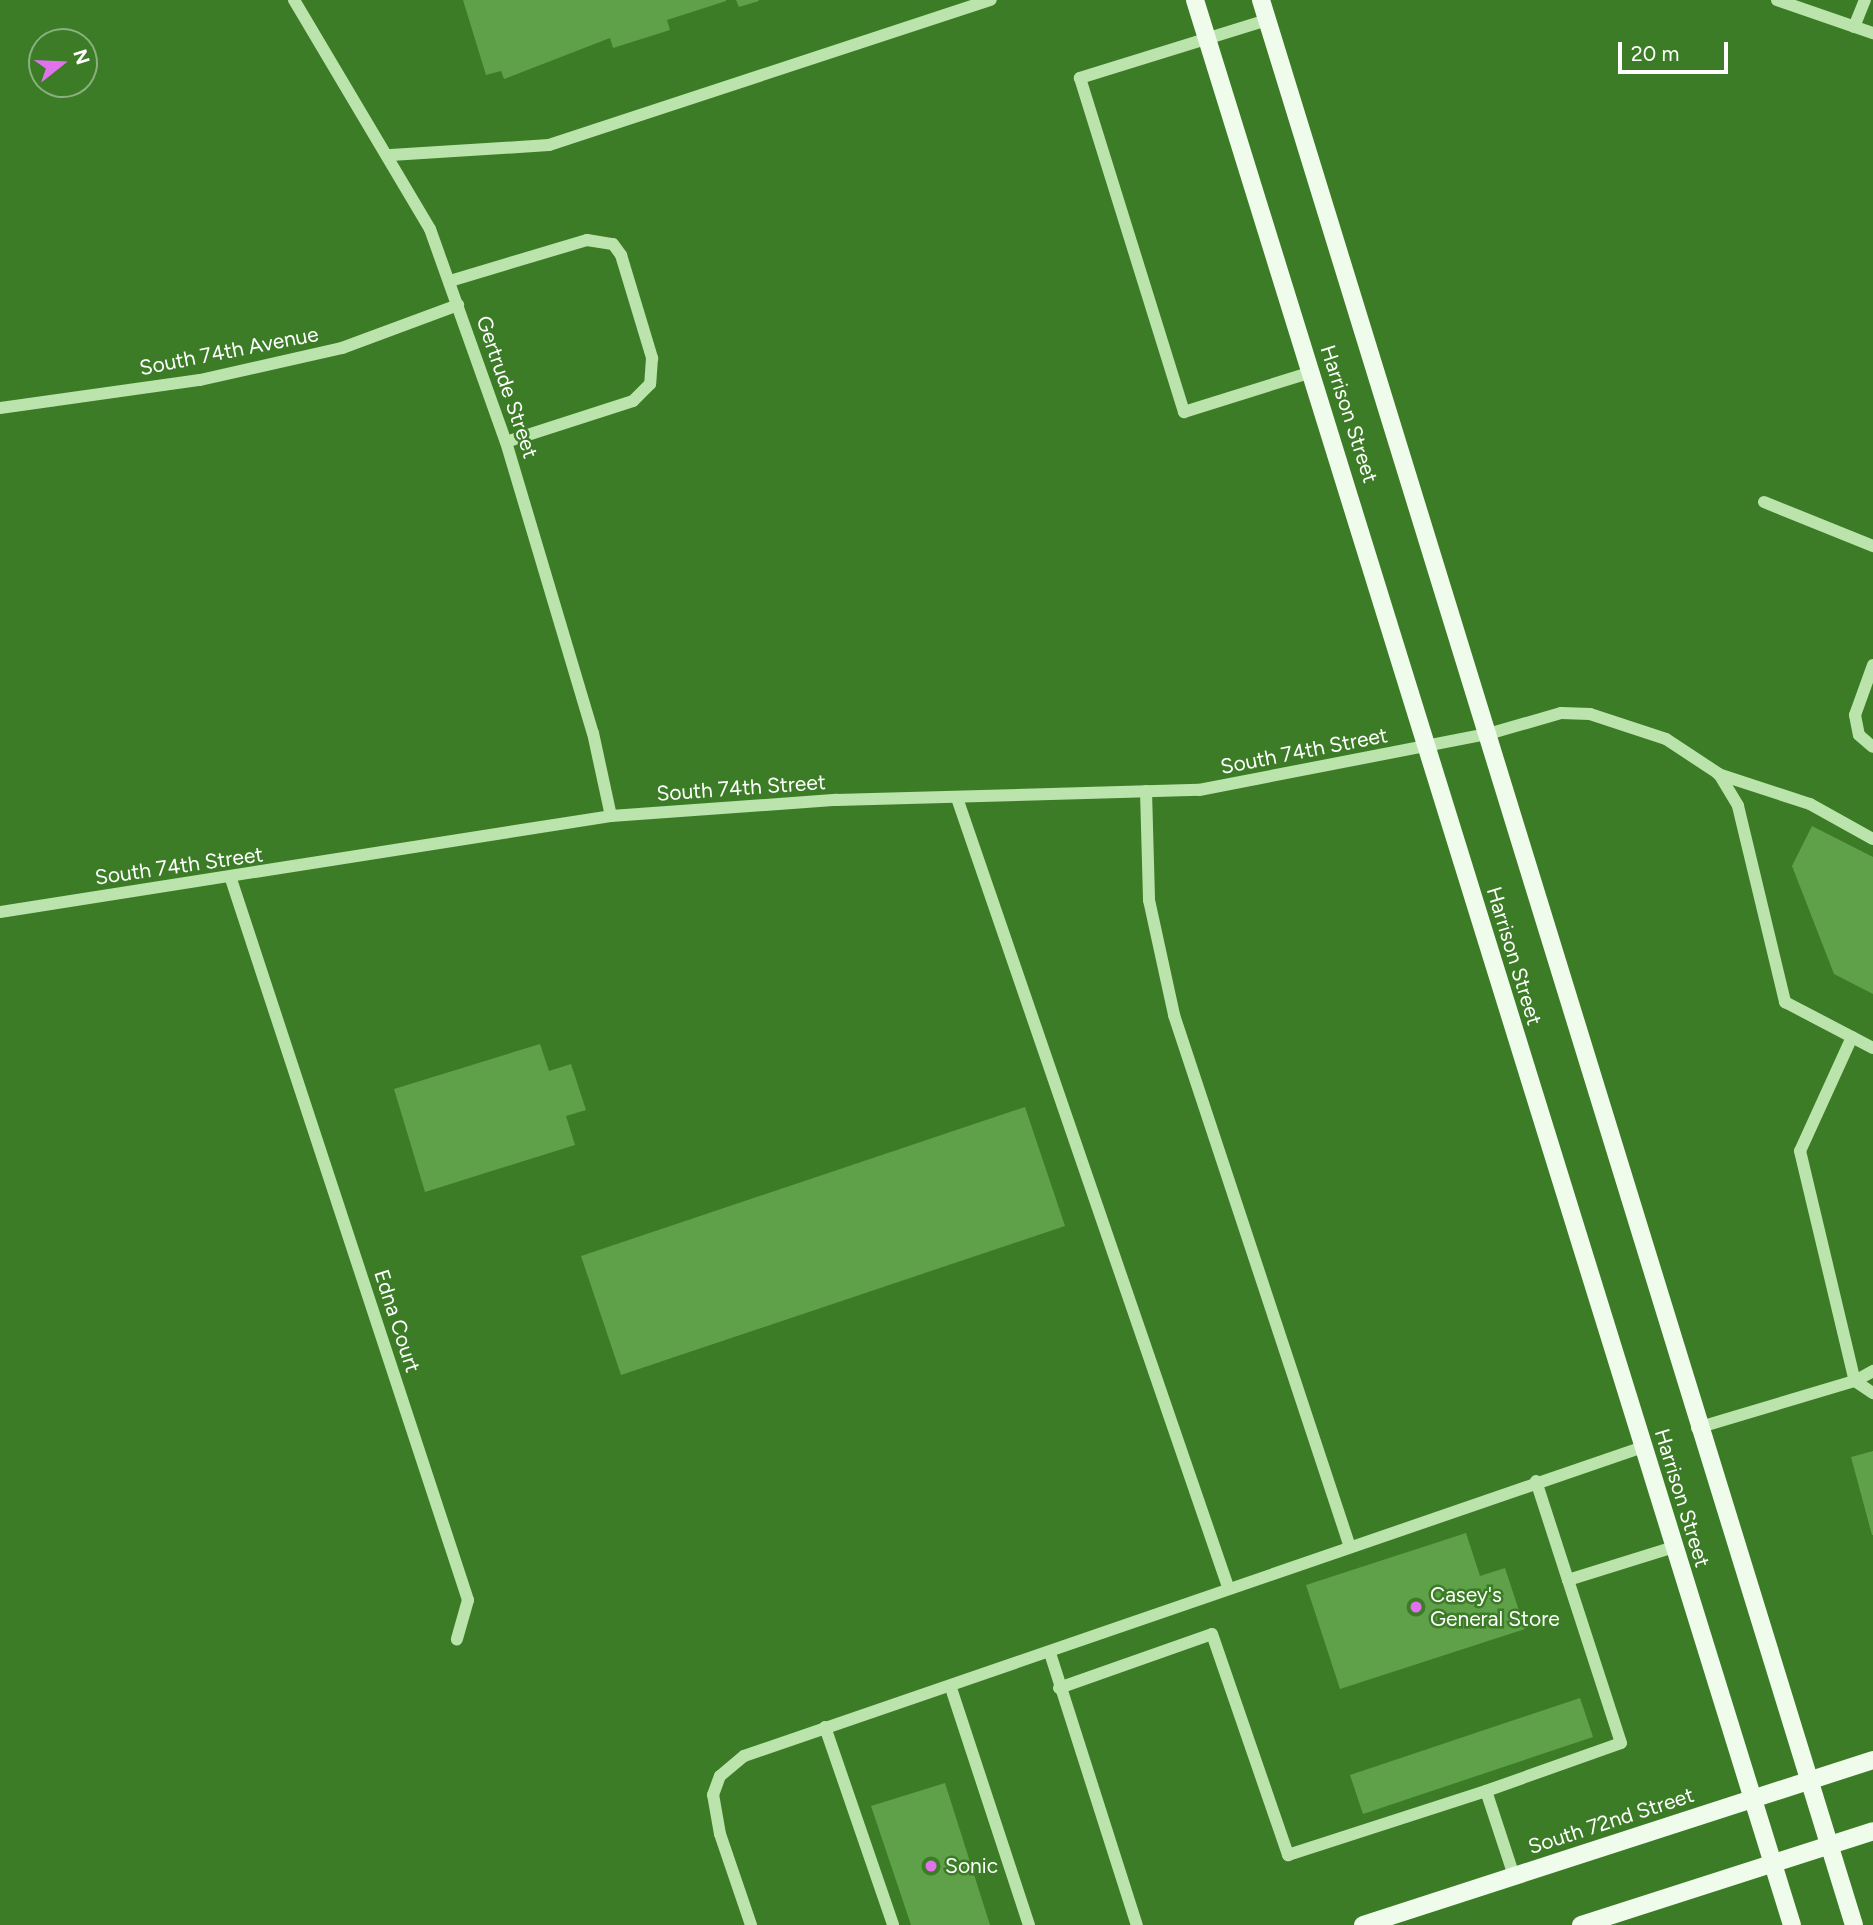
<!DOCTYPE html>
<style>
body{margin:0}
#map{position:relative;width:1873px;height:1925px;overflow:hidden;background:#3c7c27;font-family:Figtree,sans-serif}
div>[style]{position:absolute}
[style*='--x']{left:calc(var(--x)*1px);top:calc(var(--y)*1px);width:calc(var(--w)*1px);rotate:calc(var(--a)*1deg)}
.building>*{inset:0;background:#5ea148}
.minor>*{height:12px;margin:-6px;padding:0 6px;transform-origin:6px;border-radius:6px;background:#bbe4ac}
.major>*{height:18px;margin:-9px;padding:0 9px;transform-origin:9px;border-radius:9px;background:#effcec}
.dots>*{width:19px;height:19px;translate:-50% -50%;box-sizing:border-box;border:4px solid #3c7c27;border-radius:50%}
span{translate:-50% -50%;white-space:nowrap;text-align:center;line-height:1.15;-webkit-text-stroke:5px #3c7c27;paint-order:stroke}
.street-label{font-size:21px;color:#fff}
.poi-label{font-size:21px;color:#fff}
.left{translate:0 -50%;text-align:left}
.north{position:absolute;left:28px;top:28px;width:70px;height:70px;box-sizing:border-box;background:#3c7c27;border:2px solid #8ab07d;border-radius:50%;rotate:72deg;font-size:19px;font-weight:700;line-height:28px;text-align:center;color:#fff}
.north::after{content:'';display:block;margin:auto;width:24px;height:32px;background:#e172ec;clip-path:polygon(50% 0,100% 100%,50% 72%,0 100%)}
.scale{position:absolute;left:1618px;top:42px;width:110px;height:32px;box-sizing:border-box;border:4px solid #fff;border-top:0;padding-left:9px;font-size:21px;line-height:24px;white-space:nowrap;color:#fff;-webkit-text-stroke:5px #3c7c27;paint-order:stroke}
</style>
<div id="map">
<div class="building">
<i style="clip-path:polygon(463px 0,726px 0,726px 1px,667px 20px,670px 30px,613px 48px,610px 38px,504px 79px,501px 71px,486px 75px)"></i>
<i style="clip-path:polygon(736px 0,758px 0,759px 1px,739px 7px)"></i>
<i style="clip-path:polygon(1812px 826px,1873px 857px,1873px 994px,1834px 974px,1792px 866px)"></i>
<i style="clip-path:polygon(540px 1044px,549px 1071px,571px 1064px,586px 1110px,566px 1116px,575px 1145px,425px 1192px,394px 1089px)"></i>
<i style="clip-path:polygon(1025px 1107px,1065px 1226px,621px 1375px,581px 1256px)"></i>
<i style="clip-path:polygon(1873px 1451px,1873px 1535px,1872px 1535px,1851px 1457px)"></i>
<i style="clip-path:polygon(1466px 1533px,1480px 1576px,1505px 1568px,1525px 1629px,1340px 1689px,1306px 1585px)"></i>
<i style="clip-path:polygon(1580px 1698px,1593px 1737px,1363px 1814px,1350px 1775px)"></i>
<i style="clip-path:polygon(945px 1783px,990px 1925px,911px 1925px,871px 1806px)"></i>
</div>
<div class="minor">
<i style="--x:294;--y:0;--w:266;--a:59.3"></i>
<i style="--x:430;--y:229;--w:226;--a:70.4"></i>
<i style="--x:506;--y:442;--w:304;--a:73.4"></i>
<i style="--x:593;--y:733;--w:85;--a:77.8"></i>
<i style="--x:1777;--y:0;--w:102;--a:19"></i>
<i style="--x:1267;--y:20;--w:196;--a:162.8"></i>
<i style="--x:1080;--y:78;--w:350;--a:72.7"></i>
<i style="--x:1184;--y:412;--w:134;--a:-17.4"></i>
<i style="--x:1854;--y:27;--w:29;--a:-68"></i>
<i style="--x:391;--y:155;--w:158;--a:-3.6"></i>
<i style="--x:549;--y:145;--w:465;--a:-18.2"></i>
<i style="--x:450;--y:281;--w:143;--a:-16.7"></i>
<i style="--x:587;--y:240;--w:26;--a:9"></i>
<i style="--x:613;--y:244;--w:14;--a:54"></i>
<i style="--x:621;--y:255;--w:108;--a:73.2"></i>
<i style="--x:652;--y:358;--w:26;--a:94"></i>
<i style="--x:650;--y:384;--w:24;--a:135"></i>
<i style="--x:633;--y:401;--w:133;--a:162.1"></i>
<i style="--x:0;--y:408;--w:202;--a:-8"></i>
<i style="--x:200;--y:380;--w:146;--a:-12.7"></i>
<i style="--x:342;--y:348;--w:124;--a:-20.3"></i>
<i style="--x:1764;--y:502;--w:118;--a:22"></i>
<i style="--x:1873;--y:665;--w:53;--a:109.8"></i>
<i style="--x:1855;--y:715;--w:20;--a:79"></i>
<i style="--x:1859;--y:735;--w:18;--a:41"></i>
<i style="--x:1718;--y:774;--w:97;--a:18.1"></i>
<i style="--x:1810;--y:804;--w:72;--a:29.1"></i>
<i style="--x:1146;--y:791;--w:109;--a:88.4"></i>
<i style="--x:1149;--y:900;--w:118;--a:77.7"></i>
<i style="--x:1174;--y:1015;--w:557;--a:71.7"></i>
<i style="--x:957;--y:798;--w:834;--a:71.04"></i>
<i style="--x:231;--y:879;--w:759;--a:71.8"></i>
<i style="--x:468;--y:1600;--w:41;--a:105.8"></i>
<i style="--x:0;--y:912;--w:618;--a:-8.93"></i>
<i style="--x:611;--y:816;--w:226;--a:-4.1"></i>
<i style="--x:836;--y:800;--w:363;--a:-1.6"></i>
<i style="--x:1199;--y:790;--w:294;--a:-11"></i>
<i style="--x:1488;--y:734;--w:76;--a:-16"></i>
<i style="--x:1561;--y:713;--w:29;--a:2"></i>
<i style="--x:1590;--y:714;--w:80;--a:18.2"></i>
<i style="--x:1666;--y:739;--w:64;--a:33.4"></i>
<i style="--x:1719;--y:774;--w:37;--a:59"></i>
<i style="--x:1738;--y:806;--w:202;--a:76.5"></i>
<i style="--x:1785;--y:1002;--w:99;--a:27.6"></i>
<i style="--x:1852;--y:1037;--w:125;--a:114.5"></i>
<i style="--x:1800;--y:1151;--w:236;--a:76.6"></i>
<i style="--x:1855;--y:1381;--w:21;--a:-29"></i>
<i style="--x:1697;--y:1428;--w:165;--a:-16.6"></i>
<i style="--x:1855;--y:1381;--w:22;--a:34"></i>
<i style="--x:1536;--y:1481;--w:104;--a:72.1"></i>
<i style="--x:1050;--y:1653;--w:286;--a:72.3"></i>
<i style="--x:951;--y:1688;--w:250;--a:71.8"></i>
<i style="--x:1059;--y:1688;--w:162;--a:-19.4"></i>
<i style="--x:1212;--y:1634;--w:234;--a:71"></i>
<i style="--x:1288;--y:1855;--w:208;--a:-17.9"></i>
<i style="--x:825;--y:1727;--w:209;--a:71"></i>
<i style="--x:1514;--y:1876;--w:89;--a:-108.2"></i>
<i style="--x:1486;--y:1791;--w:143;--a:-19.6"></i>
<i style="--x:1621;--y:1743;--w:171;--a:-108"></i>
<i style="--x:1568;--y:1580;--w:111;--a:-17.3"></i>
<i style="--x:751;--y:1925;--w:96;--a:-108.8"></i>
<i style="--x:720;--y:1834;--w:40;--a:-100"></i>
<i style="--x:713;--y:1795;--w:20;--a:-70"></i>
<i style="--x:720;--y:1776;--w:31;--a:-40"></i>
<i style="--x:744;--y:1756;--w:951;--a:-18.97"></i>
</div>
<div class="major">
<i style="--x:1195;--y:0;--w:2015;--a:72.77"></i>
<i style="--x:1261;--y:0;--w:2014;--a:72.88"></i>
<i style="--x:1363;--y:1925;--w:536;--a:-17.93"></i>
<i style="--x:1581;--y:1925;--w:307;--a:-17.8"></i>
</div>
<div class="dots">
<i style="left:1416px;top:1607px;background:#e172ec"></i>
<i style="left:931px;top:1866px;background:#e172ec"></i>
</div>
<div class="street-label">
<span style="left:229px;top:351px;rotate:-11deg">South 74th Avenue</span>
<span style="left:507px;top:387px;rotate:71deg">Gertrude Street</span>
<span style="left:1349px;top:414px;rotate:72deg">Harrison Street</span>
<span style="left:1304px;top:751px;rotate:-11deg">South 74th Street</span>
<span style="left:741px;top:788px;rotate:-4deg">South 74th Street</span>
<span style="left:179px;top:866px;rotate:-8deg">South 74th Street</span>
<span style="left:1514px;top:956px;rotate:73deg">Harrison Street</span>
<span style="left:397px;top:1321px;rotate:72deg">Edna Court</span>
<span style="left:1682px;top:1498px;rotate:73deg">Harrison Street</span>
<span style="left:1611px;top:1821px;rotate:-18deg">South 72nd Street</span>
</div>
<div class="poi-label">
<span class="left" style="left:1430px;top:1607px">Casey's<br>General Store</span>
<span class="left" style="left:945px;top:1866px">Sonic</span>
</div>
<div class="north">N</div>
<div class="scale">20 m</div>
</div>
